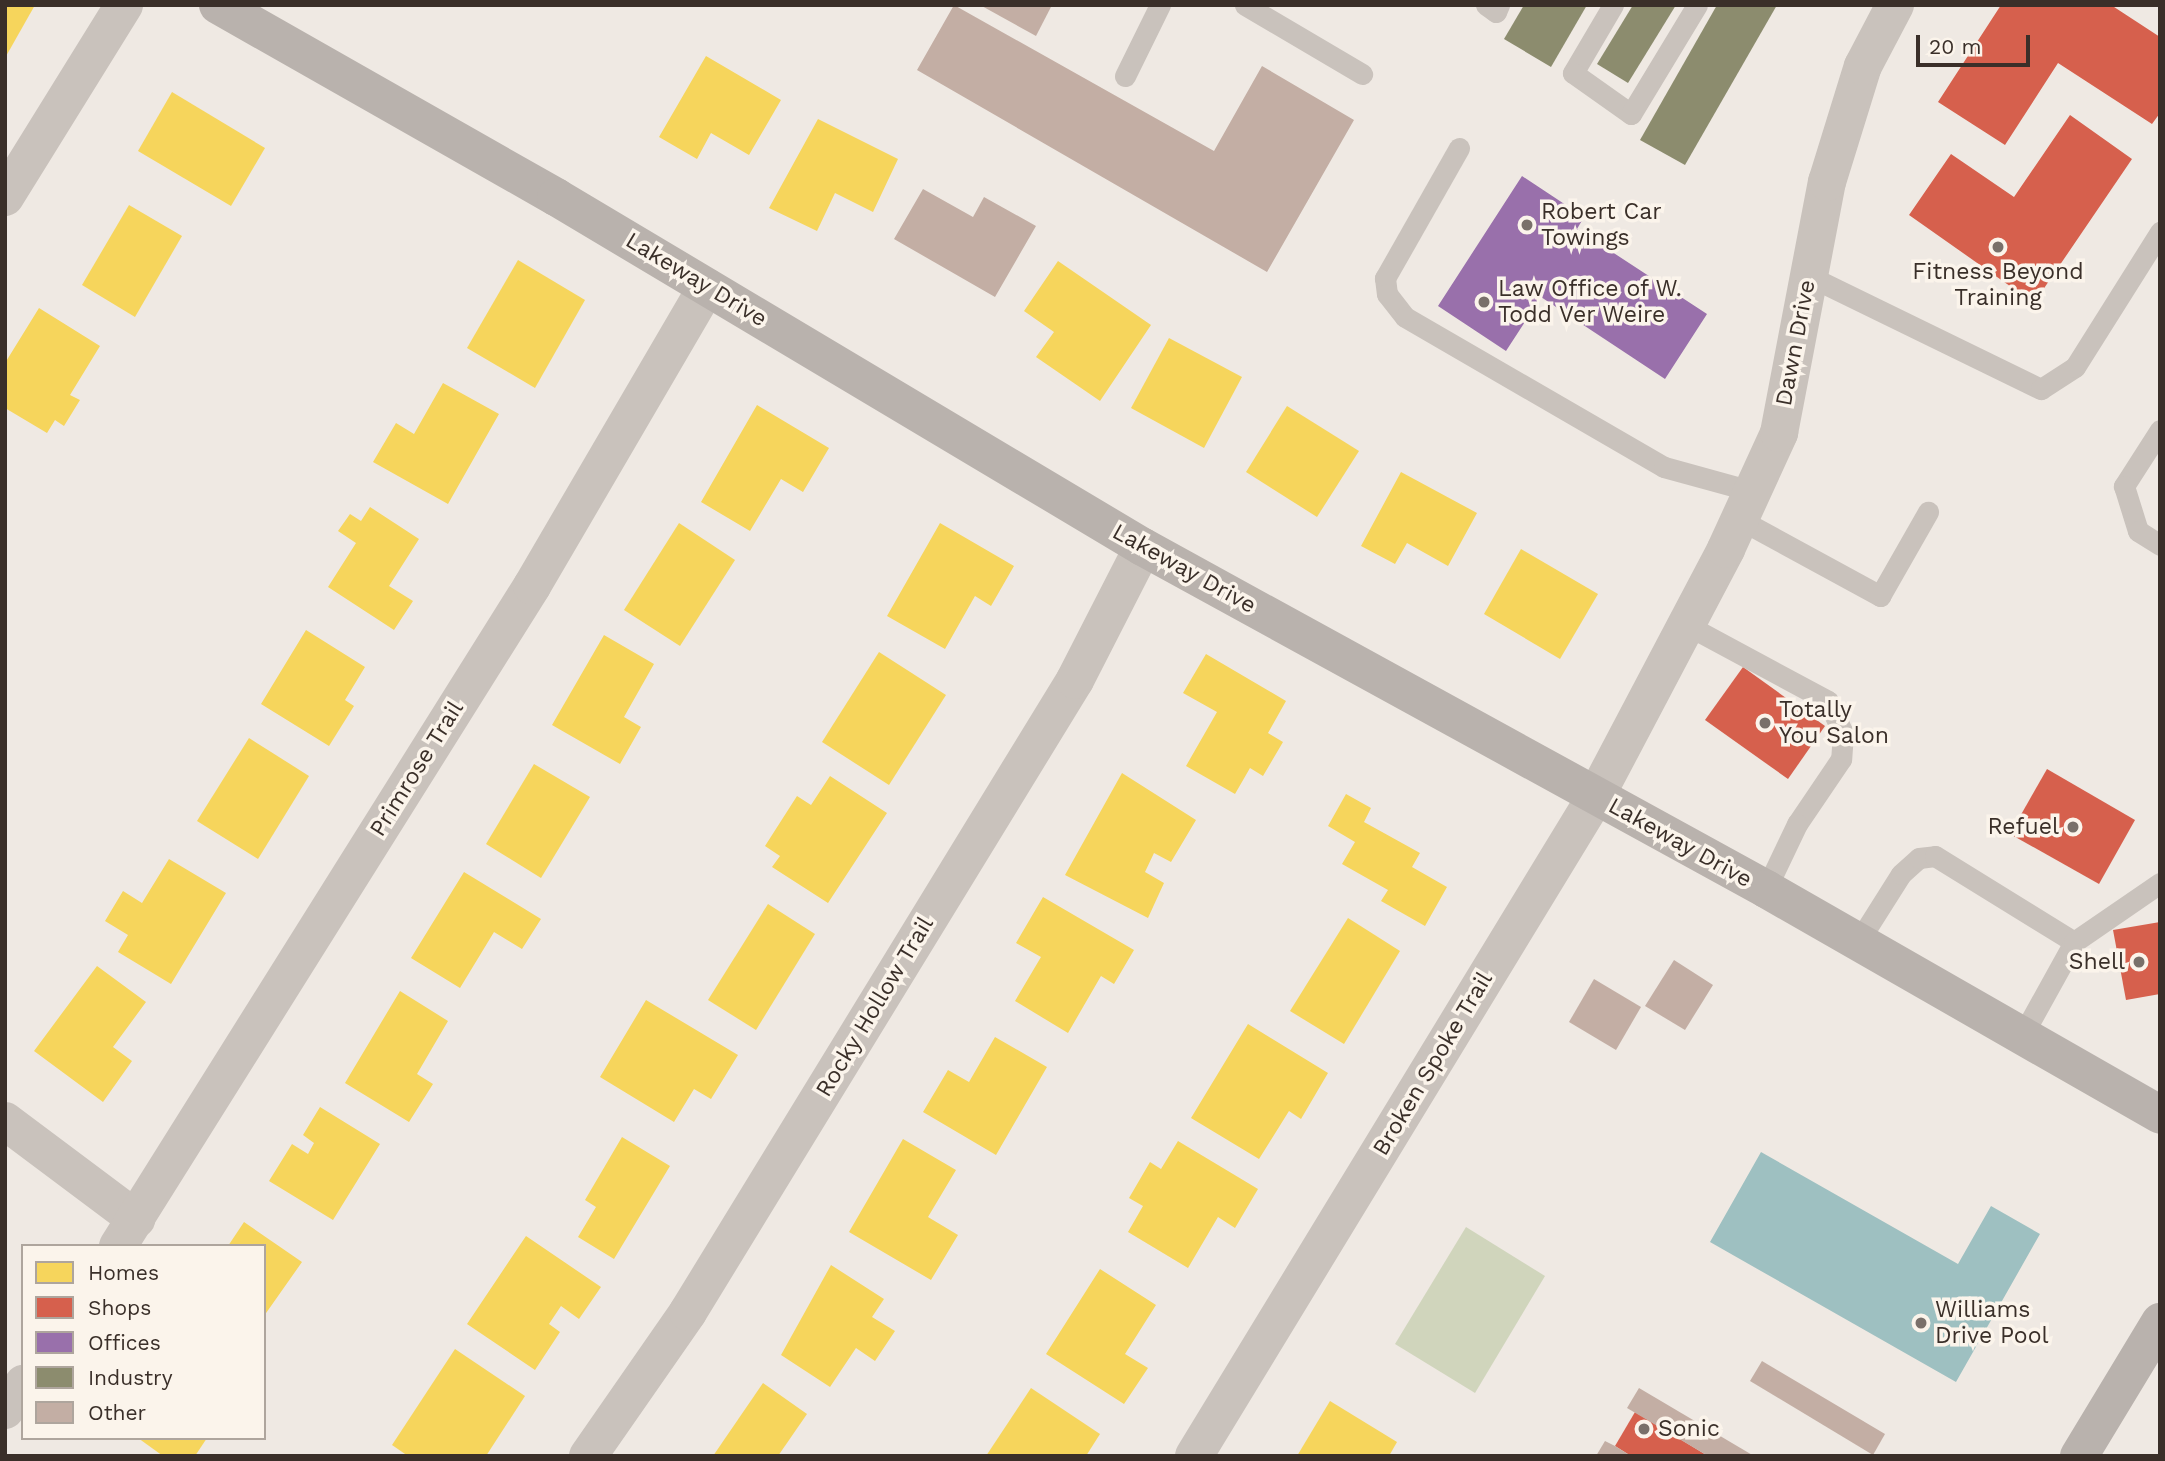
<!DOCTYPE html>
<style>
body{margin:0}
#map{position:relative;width:2165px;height:1461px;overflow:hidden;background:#efe9e3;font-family:"Work Sans",sans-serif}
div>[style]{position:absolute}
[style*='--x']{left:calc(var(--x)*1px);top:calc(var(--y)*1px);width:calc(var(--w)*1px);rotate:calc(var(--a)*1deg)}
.green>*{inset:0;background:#d0d5bc}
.water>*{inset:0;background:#9ec0c1}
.homes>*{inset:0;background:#f6d55c}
.shops>*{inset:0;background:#d6604d}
.offices>*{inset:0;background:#9970ab}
.industry>*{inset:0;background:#8c8c6e}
.building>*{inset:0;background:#c3aea4}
.lane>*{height:21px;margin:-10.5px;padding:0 10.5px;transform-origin:10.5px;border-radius:10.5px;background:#c9c2bc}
.street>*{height:38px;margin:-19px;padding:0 19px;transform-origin:19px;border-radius:19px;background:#c9c2bc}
.secondary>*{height:38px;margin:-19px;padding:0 19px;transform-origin:19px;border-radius:19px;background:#b9b2ad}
.dots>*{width:19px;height:19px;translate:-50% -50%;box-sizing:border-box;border:4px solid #fbf4eb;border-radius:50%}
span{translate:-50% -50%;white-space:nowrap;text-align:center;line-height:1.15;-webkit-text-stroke:7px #fbf4eb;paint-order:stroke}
.poi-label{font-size:23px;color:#3a2f29}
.left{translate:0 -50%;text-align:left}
.right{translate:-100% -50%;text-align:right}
.street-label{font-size:23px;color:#3a2f29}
.frame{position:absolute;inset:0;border:7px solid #3a2f29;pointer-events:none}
.legend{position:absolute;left:21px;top:1244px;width:245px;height:196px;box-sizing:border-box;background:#fbf4eb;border:2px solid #aea59d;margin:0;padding:9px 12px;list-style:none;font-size:21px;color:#3a2f29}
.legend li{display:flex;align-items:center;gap:14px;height:35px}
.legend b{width:35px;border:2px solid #aea59d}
.scale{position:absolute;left:1916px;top:35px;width:114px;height:32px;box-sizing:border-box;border:4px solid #3a2f29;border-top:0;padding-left:9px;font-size:21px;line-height:24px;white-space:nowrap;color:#3a2f29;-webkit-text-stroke:5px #fbf4eb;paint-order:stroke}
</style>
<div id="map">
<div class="green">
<i style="clip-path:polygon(1466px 1227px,1545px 1276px,1475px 1393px,1395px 1344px)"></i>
</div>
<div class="water">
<i style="clip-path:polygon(1761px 1152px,1958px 1264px,1991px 1206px,2040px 1234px,1956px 1382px,1710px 1242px)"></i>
</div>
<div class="homes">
<i style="clip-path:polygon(5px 5px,35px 5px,5px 58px)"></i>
<i style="clip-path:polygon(706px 56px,781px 100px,749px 155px,711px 133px,697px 159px,659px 137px)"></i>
<i style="clip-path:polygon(172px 92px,265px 148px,231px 206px,138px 151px)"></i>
<i style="clip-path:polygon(818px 119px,898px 159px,873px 212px,835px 193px,817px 231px,769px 208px)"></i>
<i style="clip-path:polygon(129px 205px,182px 236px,135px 317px,82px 285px)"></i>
<i style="clip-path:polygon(518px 260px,585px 300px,535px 388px,467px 348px)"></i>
<i style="clip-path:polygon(1058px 261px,1151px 325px,1100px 401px,1036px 357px,1054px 332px,1024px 311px)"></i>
<i style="clip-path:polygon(39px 308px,100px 346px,70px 395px,80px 400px,64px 426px,55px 420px,47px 433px,5px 408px,5px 363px)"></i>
<i style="clip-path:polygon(1169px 338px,1242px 377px,1204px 448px,1131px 408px)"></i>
<i style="clip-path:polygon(443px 383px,499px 414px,448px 504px,373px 462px,396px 423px,414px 434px)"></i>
<i style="clip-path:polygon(757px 405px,829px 448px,803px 492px,781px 479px,750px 531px,701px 502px)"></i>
<i style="clip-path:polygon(1287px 406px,1359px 451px,1317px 517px,1246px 472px)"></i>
<i style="clip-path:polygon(1401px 472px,1477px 513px,1448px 566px,1407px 543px,1395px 564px,1361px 546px)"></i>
<i style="clip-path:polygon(370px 507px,419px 539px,389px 586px,413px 601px,394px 630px,328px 587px,356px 543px,338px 531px,350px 514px,361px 521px)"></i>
<i style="clip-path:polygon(679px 523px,735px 560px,680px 646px,624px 610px)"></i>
<i style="clip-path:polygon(940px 523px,1014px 566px,991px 606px,975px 596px,945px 649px,887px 616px)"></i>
<i style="clip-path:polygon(1521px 549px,1598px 594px,1560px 659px,1484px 614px)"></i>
<i style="clip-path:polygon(306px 630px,365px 667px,345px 700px,354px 706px,329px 746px,261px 704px)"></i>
<i style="clip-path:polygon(604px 635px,654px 664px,624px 717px,641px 727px,620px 764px,552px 725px)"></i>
<i style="clip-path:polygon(879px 652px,946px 695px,889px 785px,822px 742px)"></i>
<i style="clip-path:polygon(1206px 654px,1286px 701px,1268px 733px,1283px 742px,1263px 776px,1250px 768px,1235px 794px,1186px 766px,1217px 712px,1183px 693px)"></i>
<i style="clip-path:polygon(249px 738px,309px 776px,258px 859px,197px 821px)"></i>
<i style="clip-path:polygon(534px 764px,590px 797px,541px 878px,486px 844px)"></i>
<i style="clip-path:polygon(1122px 773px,1196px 820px,1171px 862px,1154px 853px,1145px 872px,1164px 883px,1148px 918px,1065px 875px)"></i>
<i style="clip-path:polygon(830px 776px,887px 813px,828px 903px,772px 867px,780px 856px,765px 846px,797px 796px,811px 805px)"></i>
<i style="clip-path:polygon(1346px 794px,1371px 808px,1364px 822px,1420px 853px,1412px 867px,1447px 887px,1425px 926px,1381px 901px,1388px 890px,1342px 864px,1355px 842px,1328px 826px)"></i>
<i style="clip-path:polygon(169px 859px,226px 893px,171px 984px,118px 952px,128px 935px,105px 921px,123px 891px,142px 903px)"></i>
<i style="clip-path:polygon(464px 872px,541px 919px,522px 949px,494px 932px,460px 988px,411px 958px)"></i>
<i style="clip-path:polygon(1043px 897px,1134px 950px,1114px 984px,1101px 976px,1068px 1033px,1015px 1001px,1041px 957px,1016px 943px)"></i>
<i style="clip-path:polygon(768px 904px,815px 934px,756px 1030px,708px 1000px)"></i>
<i style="clip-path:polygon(1348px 918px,1400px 951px,1344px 1044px,1290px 1011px)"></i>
<i style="clip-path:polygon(97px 966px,146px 1002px,113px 1047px,132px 1061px,103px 1102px,34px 1051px)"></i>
<i style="clip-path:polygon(400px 991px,448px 1021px,417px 1074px,433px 1084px,409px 1122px,345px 1083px)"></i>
<i style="clip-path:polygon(646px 1000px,738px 1055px,711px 1099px,694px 1089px,674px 1122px,600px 1077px)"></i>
<i style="clip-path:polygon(1248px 1024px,1328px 1073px,1301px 1119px,1289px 1111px,1259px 1159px,1191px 1118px)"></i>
<i style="clip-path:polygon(995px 1037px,1047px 1067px,996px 1155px,923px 1112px,948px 1070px,969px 1082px)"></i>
<i style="clip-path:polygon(320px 1107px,380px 1144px,333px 1220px,269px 1181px,292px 1144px,308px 1154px,314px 1143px,303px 1135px)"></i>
<i style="clip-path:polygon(622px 1137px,670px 1166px,614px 1259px,578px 1237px,596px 1207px,585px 1200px)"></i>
<i style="clip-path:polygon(903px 1139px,956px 1170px,928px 1217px,958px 1235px,931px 1280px,849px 1232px)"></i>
<i style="clip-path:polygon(1178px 1141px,1258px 1189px,1235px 1228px,1218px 1217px,1188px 1268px,1128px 1232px,1143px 1206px,1129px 1198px,1150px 1162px,1161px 1169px)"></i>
<i style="clip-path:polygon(244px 1222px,302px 1262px,264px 1316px,264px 1246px,228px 1246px)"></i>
<i style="clip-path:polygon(526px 1236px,601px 1287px,579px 1319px,561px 1306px,549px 1324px,560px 1332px,535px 1370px,467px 1324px)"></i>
<i style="clip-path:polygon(831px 1265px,884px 1299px,872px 1317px,895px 1331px,875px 1361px,856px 1348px,830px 1387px,781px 1355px)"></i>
<i style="clip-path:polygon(1100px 1269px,1156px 1305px,1125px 1354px,1148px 1368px,1124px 1404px,1046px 1354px)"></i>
<i style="clip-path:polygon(455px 1349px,525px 1396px,486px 1456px,408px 1456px,392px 1445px)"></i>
<i style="clip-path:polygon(763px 1383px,807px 1414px,778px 1456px,713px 1456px)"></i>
<i style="clip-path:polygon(1031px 1388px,1100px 1434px,1086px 1456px,986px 1456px)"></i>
<i style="clip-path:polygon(1330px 1401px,1397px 1442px,1389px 1456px,1297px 1456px)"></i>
<i style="clip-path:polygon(138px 1438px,207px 1438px,195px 1456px,163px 1456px)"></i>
</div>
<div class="shops">
<i style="clip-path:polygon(2001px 5px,2111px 5px,2160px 37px,2160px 113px,2152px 124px,2058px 63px,2005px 145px,1938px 102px)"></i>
<i style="clip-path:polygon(2070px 115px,2132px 159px,2034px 303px,1909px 215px,1951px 154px,2014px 197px)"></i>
<i style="clip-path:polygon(1743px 667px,1825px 726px,1788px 779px,1705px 720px)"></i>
<i style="clip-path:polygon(2047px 769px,2135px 820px,2099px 884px,2010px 834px)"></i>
<i style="clip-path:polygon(2160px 922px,2160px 994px,2126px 1000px,2113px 930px)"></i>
<i style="clip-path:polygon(1635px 1412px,1708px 1456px,1631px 1456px,1615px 1446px)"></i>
</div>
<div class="offices">
<i style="clip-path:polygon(1522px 176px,1584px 217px,1577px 229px,1707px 314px,1665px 379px,1541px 297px,1506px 351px,1438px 306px)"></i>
</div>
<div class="industry">
<i style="clip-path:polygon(1524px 5px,1587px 5px,1551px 67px,1504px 39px)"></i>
<i style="clip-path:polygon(1633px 5px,1676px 5px,1628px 83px,1597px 64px)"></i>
<i style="clip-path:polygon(1717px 5px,1777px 5px,1685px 165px,1640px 140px)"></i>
</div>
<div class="building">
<i style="clip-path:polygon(954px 5px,1214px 151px,1262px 66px,1354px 120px,1267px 272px,917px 70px)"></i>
<i style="clip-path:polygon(980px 5px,1052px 5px,1036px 36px)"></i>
<i style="clip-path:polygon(923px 189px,973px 217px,984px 197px,1036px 226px,995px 297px,894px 239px)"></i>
<i style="clip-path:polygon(1674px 960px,1713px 985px,1685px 1030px,1645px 1006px)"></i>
<i style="clip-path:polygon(1594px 979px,1641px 1007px,1616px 1050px,1569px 1022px)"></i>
<i style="clip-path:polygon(1762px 1361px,1885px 1434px,1873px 1455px,1750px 1381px)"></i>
<i style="clip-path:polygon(1639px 1388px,1754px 1456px,1708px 1456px,1627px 1408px)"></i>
<i style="clip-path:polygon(1605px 1441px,1615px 1446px,1631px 1456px,1596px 1456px)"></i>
</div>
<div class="lane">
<i style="--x:1245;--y:5;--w:136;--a:30.5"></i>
<i style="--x:1486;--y:5;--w:12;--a:35"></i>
<i style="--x:1496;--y:12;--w:8;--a:-67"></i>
<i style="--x:1613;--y:5;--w:79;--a:120.5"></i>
<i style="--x:1573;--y:73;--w:71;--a:35.3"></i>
<i style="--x:1631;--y:114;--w:127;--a:-58.8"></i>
<i style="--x:1125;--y:76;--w:79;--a:-63.8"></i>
<i style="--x:1459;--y:148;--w:150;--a:119.6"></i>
<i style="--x:1385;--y:278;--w:16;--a:83"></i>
<i style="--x:1387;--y:294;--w:29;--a:52"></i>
<i style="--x:1405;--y:317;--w:299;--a:30.1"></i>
<i style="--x:1664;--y:467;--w:91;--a:15.3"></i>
<i style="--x:1809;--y:276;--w:258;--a:26"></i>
<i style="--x:2041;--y:389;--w:40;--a:-32.9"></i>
<i style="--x:2075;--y:367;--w:160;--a:-57.8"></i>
<i style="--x:2160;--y:430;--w:67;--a:122.7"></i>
<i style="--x:2124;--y:486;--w:47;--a:72.7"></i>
<i style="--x:2138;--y:531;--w:26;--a:32"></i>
<i style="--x:1739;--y:519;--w:161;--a:28.6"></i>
<i style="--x:1880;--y:596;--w:97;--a:-60.3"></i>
<i style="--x:1685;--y:624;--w:162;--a:28.3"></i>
<i style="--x:1828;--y:701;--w:35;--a:65"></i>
<i style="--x:1843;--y:733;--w:26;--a:94"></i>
<i style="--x:1841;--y:759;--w:78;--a:124.1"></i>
<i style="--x:1797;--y:824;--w:72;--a:115.5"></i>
<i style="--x:1858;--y:942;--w:80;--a:-57.7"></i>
<i style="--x:1901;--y:874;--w:24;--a:-42"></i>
<i style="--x:1919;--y:858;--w:16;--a:-7"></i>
<i style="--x:1935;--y:856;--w:163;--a:31.7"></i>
<i style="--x:2022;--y:1036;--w:107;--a:-61"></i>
<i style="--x:2074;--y:942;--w:104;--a:-34.5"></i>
</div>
<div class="street">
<i style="--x:5;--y:197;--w:226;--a:-58.2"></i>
<i style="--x:5;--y:1121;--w:164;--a:36.8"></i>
<i style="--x:118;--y:1246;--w:779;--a:-57.9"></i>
<i style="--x:532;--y:586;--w:346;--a:-59.7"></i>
<i style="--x:5;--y:1410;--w:32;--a:-55"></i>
<i style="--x:588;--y:1456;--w:175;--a:-55.2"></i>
<i style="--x:688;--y:1312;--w:741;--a:-58.52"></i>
<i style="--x:1075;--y:680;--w:149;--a:-62.9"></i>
<i style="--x:1194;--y:1456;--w:773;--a:-58.65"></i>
<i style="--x:1596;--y:796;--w:279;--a:-62.2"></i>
<i style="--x:1726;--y:549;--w:128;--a:-65.4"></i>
<i style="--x:1779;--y:433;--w:256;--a:-79.2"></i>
<i style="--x:1827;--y:182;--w:121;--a:-72.8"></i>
<i style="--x:1863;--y:66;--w:69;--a:-62.3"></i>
</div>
<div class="secondary">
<i style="--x:218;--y:5;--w:389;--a:29.6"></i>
<i style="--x:556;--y:197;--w:683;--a:30.81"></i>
<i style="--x:1143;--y:547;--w:711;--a:28.76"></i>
<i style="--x:1766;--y:889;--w:454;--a:29.8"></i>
<i style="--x:2079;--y:1456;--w:157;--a:-58.8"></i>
</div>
<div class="dots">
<i style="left:1527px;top:225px;background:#79706a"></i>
<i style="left:1998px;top:247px;background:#79706a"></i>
<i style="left:1484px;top:302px;background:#79706a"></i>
<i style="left:1765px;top:723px;background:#79706a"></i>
<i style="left:2073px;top:827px;background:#79706a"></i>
<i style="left:2139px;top:962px;background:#79706a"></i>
<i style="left:1921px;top:1323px;background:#79706a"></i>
<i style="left:1644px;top:1429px;background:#79706a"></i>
</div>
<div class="poi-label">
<span class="left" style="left:1541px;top:225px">Robert Car<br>Towings</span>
<span style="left:1998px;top:285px">Fitness Beyond<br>Training</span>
<span class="left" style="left:1498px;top:302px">Law Office of W.<br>Todd Ver Weire</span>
<span class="left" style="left:1779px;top:723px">Totally<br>You Salon</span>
<span class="right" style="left:2059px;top:827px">Refuel</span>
<span class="right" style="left:2125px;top:962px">Shell</span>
<span class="left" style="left:1935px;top:1323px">Williams<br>Drive Pool</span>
<span class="left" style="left:1658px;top:1429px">Sonic</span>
</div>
<div class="street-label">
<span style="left:696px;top:280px;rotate:31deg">Lakeway Drive</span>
<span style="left:1796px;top:343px;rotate:-79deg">Dawn Drive</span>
<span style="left:1184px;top:569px;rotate:29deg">Lakeway Drive</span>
<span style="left:417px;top:769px;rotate:-58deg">Primrose Trail</span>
<span style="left:1680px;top:843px;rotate:29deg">Lakeway Drive</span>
<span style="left:875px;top:1007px;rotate:-59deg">Rocky Hollow Trail</span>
<span style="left:1433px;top:1064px;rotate:-59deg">Broken Spoke Trail</span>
</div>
<div class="frame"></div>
<ul class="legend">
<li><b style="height:19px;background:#f6d55c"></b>Homes</li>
<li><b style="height:19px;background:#d6604d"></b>Shops</li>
<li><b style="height:19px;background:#9970ab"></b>Offices</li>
<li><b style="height:19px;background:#8c8c6e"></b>Industry</li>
<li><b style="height:19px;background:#c3aea4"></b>Other</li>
</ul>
<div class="scale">20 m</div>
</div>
